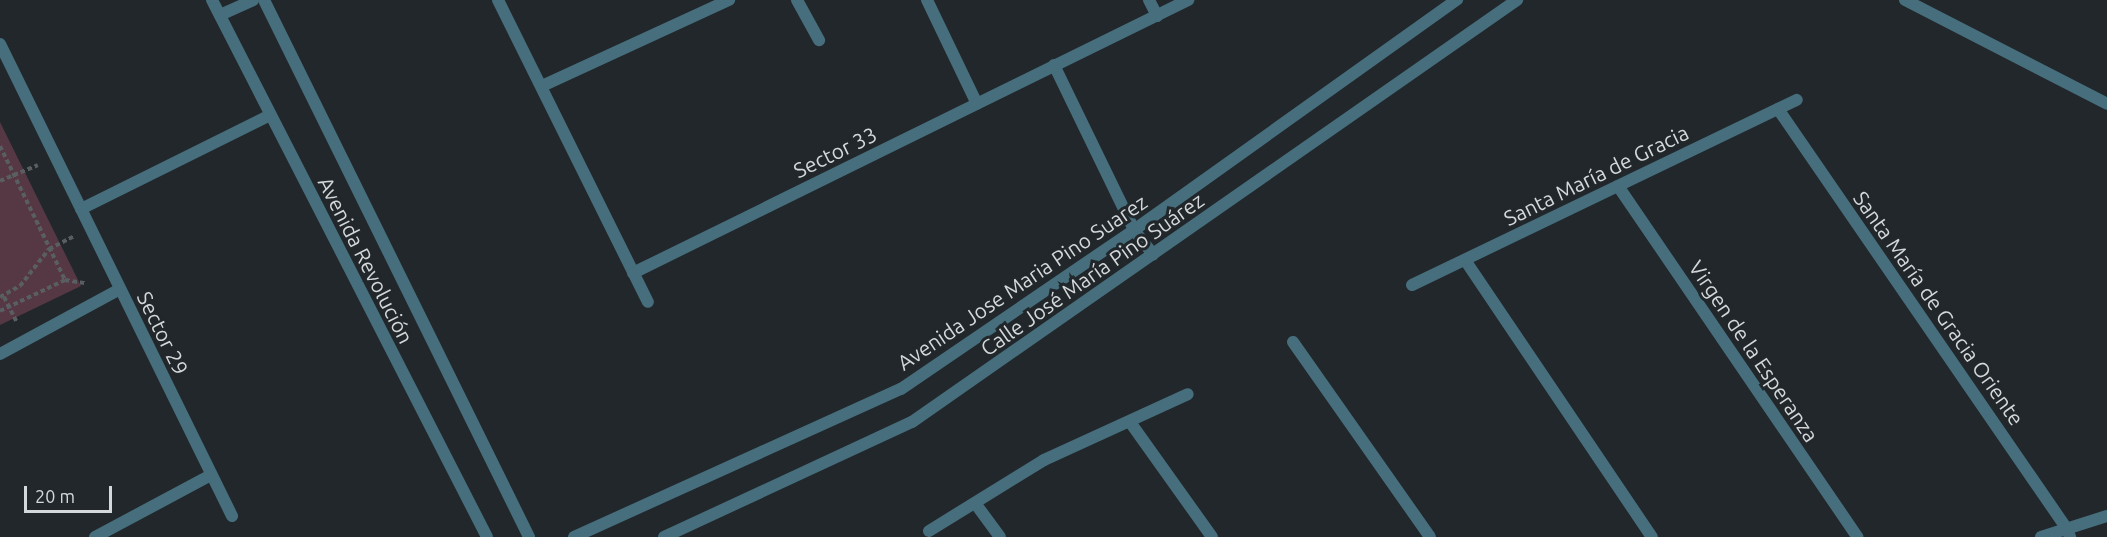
<!DOCTYPE html>
<meta charset="utf-8">
<style>
body{margin:0}
#map{position:relative;width:2107px;height:537px;overflow:hidden;background:#21272a;font-family:Ubuntu,sans-serif}
div>[style]{position:absolute}
[style*='--x']{left:calc(var(--x)*1px);top:calc(var(--y)*1px);width:calc(var(--w)*1px);rotate:calc(var(--a)*1deg)}
.green>*{inset:0;background:#553843}
.path>*{height:4px;margin-top:-2px;transform-origin:0;background:repeating-linear-gradient(90deg,#595e61 0 4.5px,transparent 0 7.5px)}
.minor>*{height:12px;margin:-6px;padding:0 6px;transform-origin:6px;border-radius:6px;background:#466e7d}
.tertiary>*{height:12px;margin:-6px;padding:0 6px;transform-origin:6px;border-radius:6px;background:#466e7d}
span{translate:-50% -50%;white-space:nowrap;text-align:center;line-height:1.15;-webkit-text-stroke:6px #21272a;paint-order:stroke}
.street-label{font-size:21px;color:#d4d8da}
.scale{position:absolute;left:24px;top:486px;width:88px;height:27px;box-sizing:border-box;border:3px solid #d4d8da;border-top:0;padding-left:8px;font-size:18px;line-height:21px;white-space:nowrap;color:#d4d8da;-webkit-text-stroke:4px #21272a;paint-order:stroke}
</style>
<div id="map">
<div class="green">
<i style="clip-path:polygon(0 122px,81px 286px,0 325px)"></i>
</div>
<div class="path">
<i style="--x:0;--y:146;--w:149;--a:64.1"></i>
<i style="--x:0;--y:181;--w:41;--a:-22.8"></i>
<i style="--x:0;--y:297;--w:23;--a:-29"></i>
<i style="--x:20;--y:286;--w:47;--a:-51.9"></i>
<i style="--x:49;--y:249;--w:28;--a:-27"></i>
<i style="--x:4;--y:297;--w:29;--a:63"></i>
<i style="--x:0;--y:311;--w:72;--a:-25.5"></i>
<i style="--x:65;--y:280;--w:20;--a:9"></i>
</div>
<div class="minor">
<i style="--x:498;--y:0;--w:337;--a:63.6"></i>
<i style="--x:797;--y:0;--w:46;--a:61.2"></i>
<i style="--x:927;--y:0;--w:115;--a:64.3"></i>
<i style="--x:1149;--y:0;--w:18;--a:63"></i>
<i style="--x:1905;--y:0;--w:227;--a:27.2"></i>
<i style="--x:220;--y:15;--w:36;--a:-24"></i>
<i style="--x:0;--y:44;--w:526;--a:63.82"></i>
<i style="--x:1054;--y:65;--w:183;--a:64.1"></i>
<i style="--x:1134;--y:230;--w:31;--a:52"></i>
<i style="--x:542;--y:86;--w:206;--a:-24.7"></i>
<i style="--x:1778;--y:109;--w:510;--a:55.47"></i>
<i style="--x:2067;--y:529;--w:9;--a:69"></i>
<i style="--x:1618;--y:186;--w:425;--a:55.7"></i>
<i style="--x:81;--y:209;--w:211;--a:-26.4"></i>
<i style="--x:1465;--y:260;--w:334;--a:56"></i>
<i style="--x:633;--y:273;--w:619;--a:-26.19"></i>
<i style="--x:1412;--y:285;--w:427;--a:-25.7"></i>
<i style="--x:1293;--y:342;--w:238;--a:54.9"></i>
<i style="--x:0;--y:354;--w:136;--a:-28.4"></i>
<i style="--x:1130;--y:422;--w:141;--a:54.5"></i>
<i style="--x:975;--y:503;--w:42;--a:53.7"></i>
<i style="--x:929;--y:531;--w:135;--a:-31.7"></i>
<i style="--x:1044;--y:460;--w:158;--a:-24.6"></i>
<i style="--x:95;--y:537;--w:132;--a:-28.1"></i>
<i style="--x:2041;--y:537;--w:69;--a:-17.7"></i>
</div>
<div class="tertiary">
<i style="--x:212;--y:0;--w:603;--a:62.88"></i>
<i style="--x:264;--y:0;--w:599;--a:63.73"></i>
<i style="--x:574;--y:537;--w:359;--a:-24.4"></i>
<i style="--x:901;--y:389;--w:282;--a:-34.3"></i>
<i style="--x:1134;--y:230;--w:397;--a:-35.5"></i>
<i style="--x:664;--y:537;--w:273;--a:-24.9"></i>
<i style="--x:912;--y:422;--w:738;--a:-34.9"></i>
</div>
<div class="street-label">
<span style="left:835px;top:152px;rotate:-26deg">Sector 33</span>
<span style="left:1596px;top:175px;rotate:-26deg">Santa María de Gracia</span>
<span style="left:366px;top:260px;rotate:63deg">Avenida Revolución</span>
<span style="left:1092px;top:274px;rotate:-35deg">Calle José María Pino Suárez</span>
<span style="left:1022px;top:282px;rotate:-34deg">Avenida Jose Maria Pino Suarez</span>
<span style="left:1939px;top:308px;rotate:55deg">Santa María de Gracia Oriente</span>
<span style="left:163px;top:333px;rotate:64deg">Sector 29</span>
<span style="left:1754px;top:351px;rotate:56deg">Virgen de la Esperanza</span>
</div>
<div class="scale">20 m</div>
</div>
